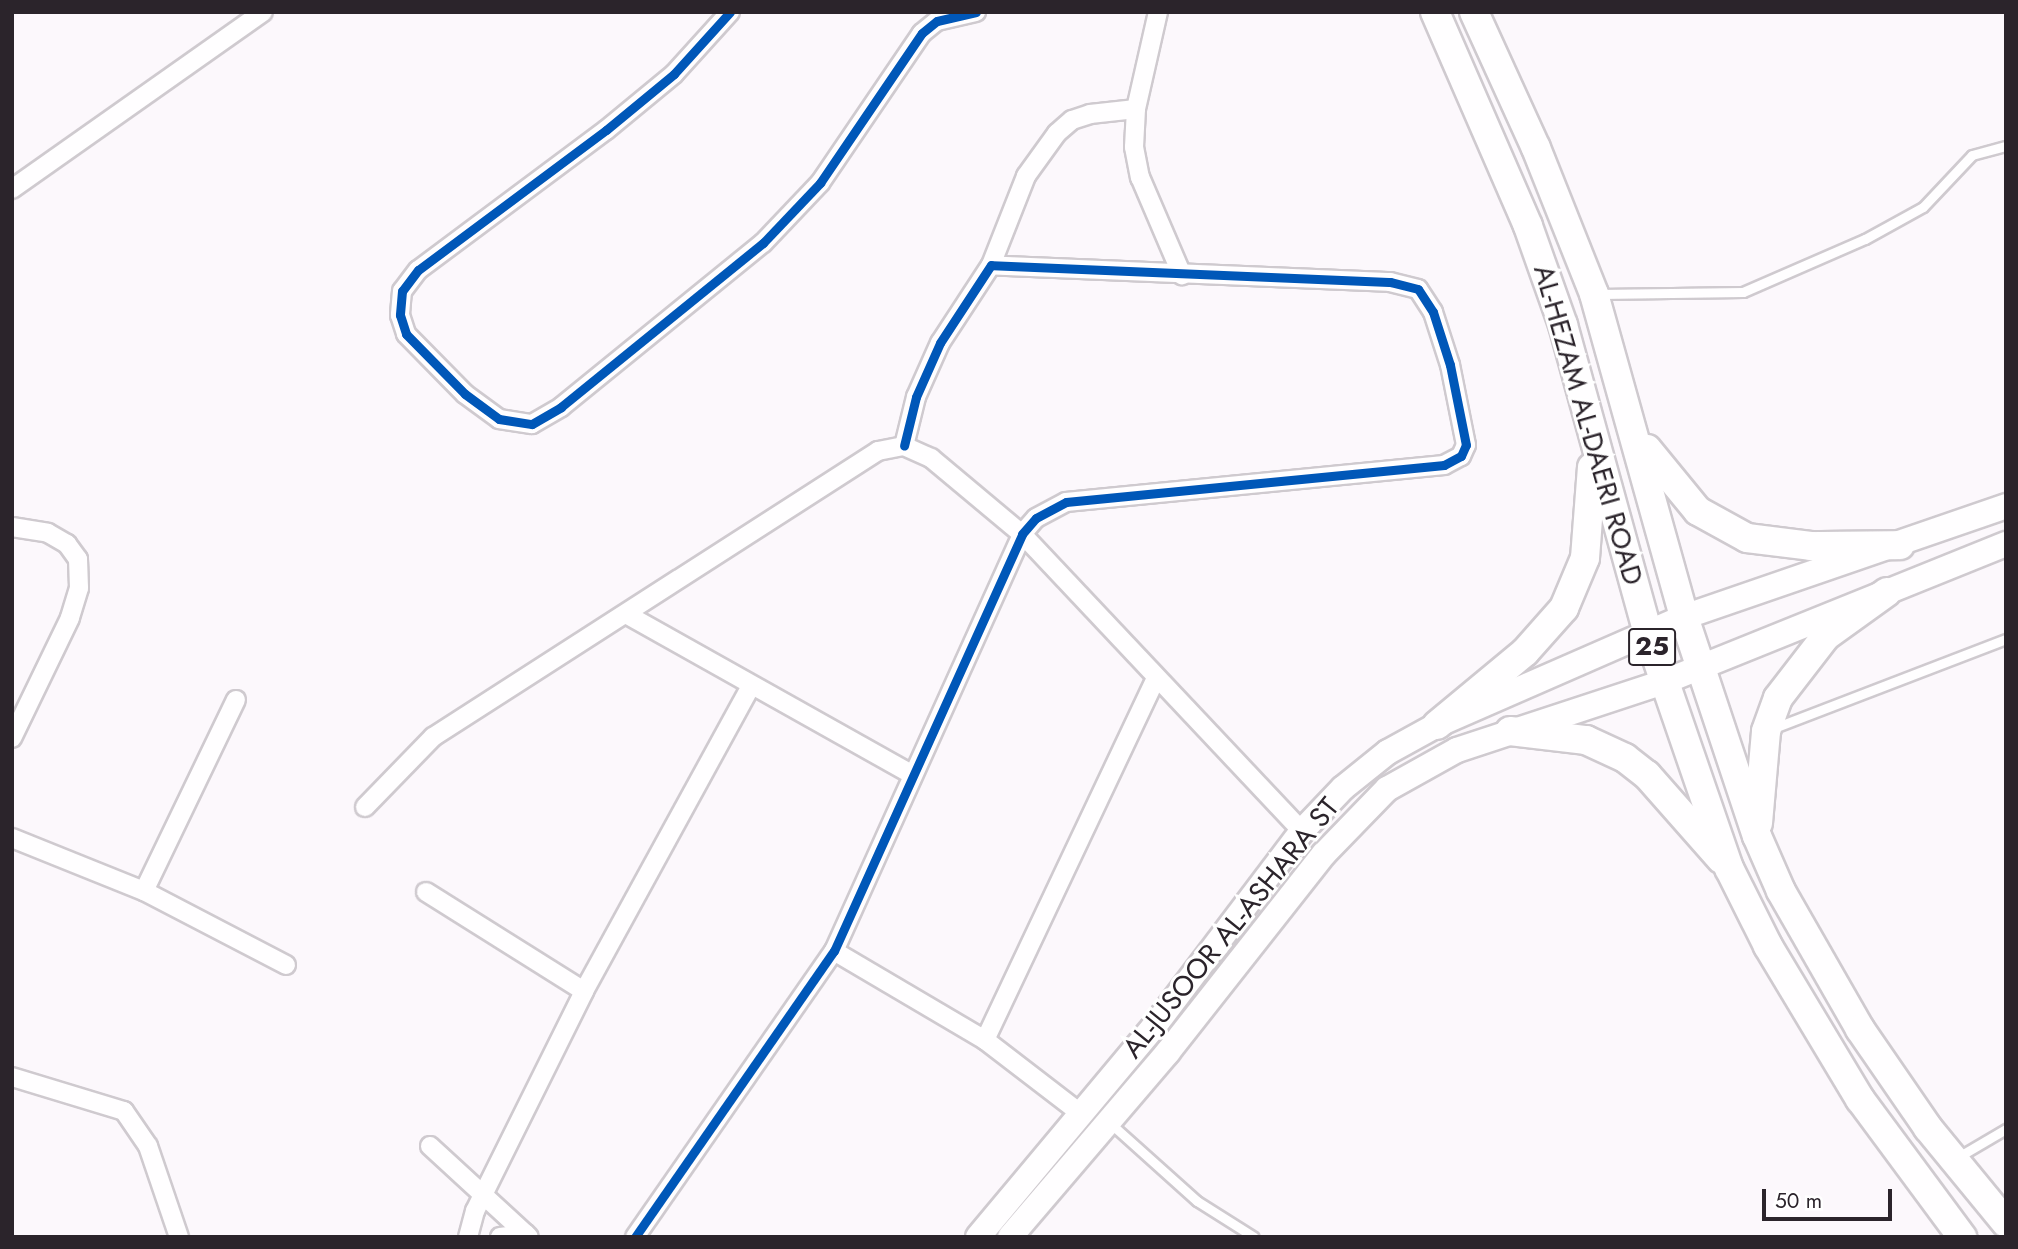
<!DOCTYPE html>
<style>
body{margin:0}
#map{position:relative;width:2018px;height:1249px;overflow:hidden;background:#fcf8fc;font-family:Jost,sans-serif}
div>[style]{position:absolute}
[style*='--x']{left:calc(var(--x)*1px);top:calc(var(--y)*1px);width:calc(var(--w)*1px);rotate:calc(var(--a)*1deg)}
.roads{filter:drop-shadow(2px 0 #cfcacf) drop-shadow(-2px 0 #cfcacf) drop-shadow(0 2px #cfcacf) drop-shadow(0 -2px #cfcacf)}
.lane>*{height:9px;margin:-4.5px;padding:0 4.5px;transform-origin:4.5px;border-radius:4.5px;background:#fffeff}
.street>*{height:18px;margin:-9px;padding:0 9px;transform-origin:9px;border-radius:9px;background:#fffeff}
.secondary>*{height:24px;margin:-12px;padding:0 12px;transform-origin:12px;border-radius:12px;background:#fffeff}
.primary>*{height:28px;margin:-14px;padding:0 14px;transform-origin:14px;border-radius:14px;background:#fffeff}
.cycleway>*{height:9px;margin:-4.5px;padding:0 4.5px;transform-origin:4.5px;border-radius:4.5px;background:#0057b8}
span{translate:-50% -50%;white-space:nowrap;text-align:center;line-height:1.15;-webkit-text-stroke:6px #fff;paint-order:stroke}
.shield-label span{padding:2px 5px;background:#fff;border:2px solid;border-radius:5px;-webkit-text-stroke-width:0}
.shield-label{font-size:26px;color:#2b242b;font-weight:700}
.street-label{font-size:28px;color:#2b242b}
.frame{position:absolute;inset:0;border:14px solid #2b242b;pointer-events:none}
.scale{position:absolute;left:1762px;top:1189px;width:130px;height:32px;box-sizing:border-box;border:4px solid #2b242b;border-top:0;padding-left:9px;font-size:21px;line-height:24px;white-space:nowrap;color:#2b242b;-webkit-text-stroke:5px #fff;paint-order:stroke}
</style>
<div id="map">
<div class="roads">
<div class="lane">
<i style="--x:1600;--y:294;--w:143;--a:-0.8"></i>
<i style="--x:1743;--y:292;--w:133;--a:-23.5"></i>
<i style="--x:1865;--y:239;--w:66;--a:-28.9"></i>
<i style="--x:1923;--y:207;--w:71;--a:-46.7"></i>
<i style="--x:1972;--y:155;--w:35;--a:-15"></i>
<i style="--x:1774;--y:728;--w:248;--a:-21"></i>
<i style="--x:1110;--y:1123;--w:117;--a:41.9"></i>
<i style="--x:1197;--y:1201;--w:67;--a:32.3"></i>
<i style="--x:1958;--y:1157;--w:56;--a:-30.3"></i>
</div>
<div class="street">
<i style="--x:730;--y:12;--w:84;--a:132.1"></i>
<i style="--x:674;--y:74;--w:88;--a:140.5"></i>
<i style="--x:606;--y:130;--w:234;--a:143.3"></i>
<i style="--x:418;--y:270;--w:26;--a:127"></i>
<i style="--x:402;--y:291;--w:24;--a:95"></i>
<i style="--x:400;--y:315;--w:20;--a:72"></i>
<i style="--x:406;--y:334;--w:84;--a:45.5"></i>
<i style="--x:465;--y:394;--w:42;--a:36.3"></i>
<i style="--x:499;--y:419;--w:33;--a:9"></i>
<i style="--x:532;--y:424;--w:34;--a:-30"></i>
<i style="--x:561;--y:407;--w:260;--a:-39.1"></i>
<i style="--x:763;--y:243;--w:83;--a:-46.5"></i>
<i style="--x:820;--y:183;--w:181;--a:-55.8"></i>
<i style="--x:922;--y:33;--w:19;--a:-39"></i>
<i style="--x:937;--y:21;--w:40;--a:-13"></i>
<i style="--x:1158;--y:12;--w:99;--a:102.8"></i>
<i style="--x:1136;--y:109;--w:38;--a:93"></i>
<i style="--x:1134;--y:147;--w:31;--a:79"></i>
<i style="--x:1140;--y:177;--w:107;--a:66.8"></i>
<i style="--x:12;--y:189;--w:307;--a:-35.2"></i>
<i style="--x:991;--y:265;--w:96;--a:-68.5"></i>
<i style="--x:1026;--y:176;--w:53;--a:-54.2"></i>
<i style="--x:1057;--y:133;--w:20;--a:-41"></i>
<i style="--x:1072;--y:120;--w:19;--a:-18"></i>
<i style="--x:1090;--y:114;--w:46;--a:-6.2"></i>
<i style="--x:12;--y:527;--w:36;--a:9"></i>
<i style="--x:48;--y:533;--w:22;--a:30"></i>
<i style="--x:67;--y:544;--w:19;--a:54"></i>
<i style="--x:78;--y:559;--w:29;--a:88"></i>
<i style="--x:79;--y:588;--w:31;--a:107"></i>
<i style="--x:70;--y:618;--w:133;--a:115.8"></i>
<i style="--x:626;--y:614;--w:327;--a:29.3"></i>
<i style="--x:365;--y:807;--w:98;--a:-45.8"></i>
<i style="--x:433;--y:737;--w:529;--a:-32.73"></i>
<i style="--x:878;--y:451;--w:26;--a:-11"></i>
<i style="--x:904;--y:446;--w:30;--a:24"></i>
<i style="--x:931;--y:458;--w:119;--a:39.9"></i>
<i style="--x:1022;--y:534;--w:408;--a:46.7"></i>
<i style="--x:12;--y:838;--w:142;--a:21.9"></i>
<i style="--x:144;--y:891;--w:160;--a:27.5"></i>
<i style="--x:144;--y:891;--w:212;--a:-64.3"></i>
<i style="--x:426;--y:892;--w:186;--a:32.1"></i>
<i style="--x:834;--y:951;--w:175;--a:30.5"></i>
<i style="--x:985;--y:1040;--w:120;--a:37.5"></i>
<i style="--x:985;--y:1040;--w:398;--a:-64.7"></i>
<i style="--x:12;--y:1077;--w:117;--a:16.9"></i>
<i style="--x:124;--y:1111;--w:42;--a:55.6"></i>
<i style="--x:148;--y:1146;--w:96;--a:71.2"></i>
<i style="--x:430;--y:1146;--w:134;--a:42.6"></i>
<i style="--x:468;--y:1237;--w:27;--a:-75"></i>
<i style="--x:475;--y:1211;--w:246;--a:-63.6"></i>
<i style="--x:584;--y:991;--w:345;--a:-61.3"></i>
<i style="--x:500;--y:1237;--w:26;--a:-7"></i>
<i style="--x:635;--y:1237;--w:348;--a:-55.2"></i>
<i style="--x:834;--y:951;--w:457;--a:-65.7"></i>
<i style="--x:1022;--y:534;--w:21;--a:-49"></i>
<i style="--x:1036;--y:518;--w:34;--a:-28"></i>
<i style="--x:1066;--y:502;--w:380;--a:-5.6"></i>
<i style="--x:1444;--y:465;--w:19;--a:-28"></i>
<i style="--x:1461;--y:456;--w:12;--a:-66"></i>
<i style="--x:1466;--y:445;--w:82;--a:-101.3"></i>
<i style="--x:1450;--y:365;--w:56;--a:-107.8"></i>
<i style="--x:1433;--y:312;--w:27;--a:-123"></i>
<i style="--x:1418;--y:289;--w:29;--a:-166"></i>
<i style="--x:1390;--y:282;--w:399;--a:-177.6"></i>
<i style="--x:991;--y:265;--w:93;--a:123.2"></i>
<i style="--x:940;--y:343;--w:59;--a:114"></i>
<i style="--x:916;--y:397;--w:50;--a:103.8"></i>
</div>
<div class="secondary">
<i style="--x:978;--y:1237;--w:273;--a:-50.1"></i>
<i style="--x:1153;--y:1028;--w:247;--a:-52.9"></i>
<i style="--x:1302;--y:831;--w:59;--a:-46.4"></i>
<i style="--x:1343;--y:788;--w:58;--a:-38.7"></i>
<i style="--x:1388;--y:752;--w:56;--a:-28.9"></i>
<i style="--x:1437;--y:725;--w:270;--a:-23.6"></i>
<i style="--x:1684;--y:617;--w:341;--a:-19"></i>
<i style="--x:1010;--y:1237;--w:243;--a:-49.5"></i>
<i style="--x:1168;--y:1052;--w:252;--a:-51.8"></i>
<i style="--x:1324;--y:854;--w:91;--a:-45.9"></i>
<i style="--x:1387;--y:789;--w:80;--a:-29.1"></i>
<i style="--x:1457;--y:750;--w:218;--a:-18.2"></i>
<i style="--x:1664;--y:682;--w:369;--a:-22"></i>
</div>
<div class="primary">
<i style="--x:1435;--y:12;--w:233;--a:66.5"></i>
<i style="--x:1528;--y:226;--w:105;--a:70.5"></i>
<i style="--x:1563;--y:325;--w:320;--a:74.6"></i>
<i style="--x:1648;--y:633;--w:249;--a:71"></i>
<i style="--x:1729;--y:868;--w:87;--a:63.4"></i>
<i style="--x:1768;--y:946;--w:179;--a:59"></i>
<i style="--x:1860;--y:1099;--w:172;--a:53.5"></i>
<i style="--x:1474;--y:12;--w:149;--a:65.5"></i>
<i style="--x:1536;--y:148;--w:157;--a:68.3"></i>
<i style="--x:1594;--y:294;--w:335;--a:74.4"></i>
<i style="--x:1684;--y:617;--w:231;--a:71.6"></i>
<i style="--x:1757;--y:836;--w:60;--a:66.4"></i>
<i style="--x:1781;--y:891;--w:159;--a:60.2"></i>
<i style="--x:1860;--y:1029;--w:120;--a:55.5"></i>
<i style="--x:1928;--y:1128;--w:123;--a:50.6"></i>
<i style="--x:1647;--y:449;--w:80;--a:50.6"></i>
<i style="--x:1698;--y:511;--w:56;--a:28.9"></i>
<i style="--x:1747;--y:538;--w:64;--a:7.1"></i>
<i style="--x:1811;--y:546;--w:89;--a:-0.6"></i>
<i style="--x:1437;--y:725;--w:114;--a:-39.7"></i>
<i style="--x:1525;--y:652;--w:59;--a:-48.4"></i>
<i style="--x:1564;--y:608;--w:54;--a:-67.2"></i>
<i style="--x:1585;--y:558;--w:91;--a:-85.6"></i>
<i style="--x:1510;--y:731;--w:77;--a:6.8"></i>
<i style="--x:1586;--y:740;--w:43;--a:24.8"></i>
<i style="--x:1625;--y:758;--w:28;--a:38"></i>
<i style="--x:1647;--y:775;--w:112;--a:48.6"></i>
<i style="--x:1758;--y:823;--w:92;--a:-85"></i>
<i style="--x:1766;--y:731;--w:35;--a:-70"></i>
<i style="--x:1778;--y:698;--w:78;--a:-52.3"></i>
<i style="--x:1826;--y:636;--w:75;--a:-35.8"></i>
</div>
</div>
<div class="cycleway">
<i style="--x:730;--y:12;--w:84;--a:132.1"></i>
<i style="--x:674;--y:74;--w:88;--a:140.5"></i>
<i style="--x:606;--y:130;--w:234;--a:143.3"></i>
<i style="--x:418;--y:270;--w:26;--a:127"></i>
<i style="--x:402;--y:291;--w:24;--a:95"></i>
<i style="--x:400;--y:315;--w:20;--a:72"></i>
<i style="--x:406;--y:334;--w:84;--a:45.5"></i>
<i style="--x:465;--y:394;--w:42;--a:36.3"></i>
<i style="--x:499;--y:419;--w:33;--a:9"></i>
<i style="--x:532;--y:424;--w:34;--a:-30"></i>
<i style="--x:561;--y:407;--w:260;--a:-39.1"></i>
<i style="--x:763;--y:243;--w:83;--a:-46.5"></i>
<i style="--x:820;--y:183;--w:181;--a:-55.8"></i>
<i style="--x:922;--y:33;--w:19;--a:-39"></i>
<i style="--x:937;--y:21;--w:40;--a:-13"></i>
<i style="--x:635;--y:1237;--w:348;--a:-55.2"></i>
<i style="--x:834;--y:951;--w:457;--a:-65.7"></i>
<i style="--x:1022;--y:534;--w:21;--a:-49"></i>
<i style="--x:1036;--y:518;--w:34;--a:-28"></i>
<i style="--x:1066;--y:502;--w:380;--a:-5.6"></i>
<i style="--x:1444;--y:465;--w:19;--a:-28"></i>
<i style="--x:1461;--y:456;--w:12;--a:-66"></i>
<i style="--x:1466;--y:445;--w:82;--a:-101.3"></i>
<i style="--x:1450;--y:365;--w:56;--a:-107.8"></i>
<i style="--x:1433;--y:312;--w:27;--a:-123"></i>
<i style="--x:1418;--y:289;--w:29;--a:-166"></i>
<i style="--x:1390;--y:282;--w:399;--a:-177.6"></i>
<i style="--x:991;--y:265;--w:93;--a:123.2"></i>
<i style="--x:940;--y:343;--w:59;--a:114"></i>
<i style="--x:916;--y:397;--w:50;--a:103.8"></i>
</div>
<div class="shield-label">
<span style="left:1652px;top:647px">25</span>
</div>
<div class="street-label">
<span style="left:1588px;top:425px;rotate:74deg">AL-HEZAM AL-DAERI ROAD</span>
<span style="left:1231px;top:928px;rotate:-51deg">AL-JUSOOR AL-ASHARA ST</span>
</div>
<div class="frame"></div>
<div class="scale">50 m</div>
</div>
